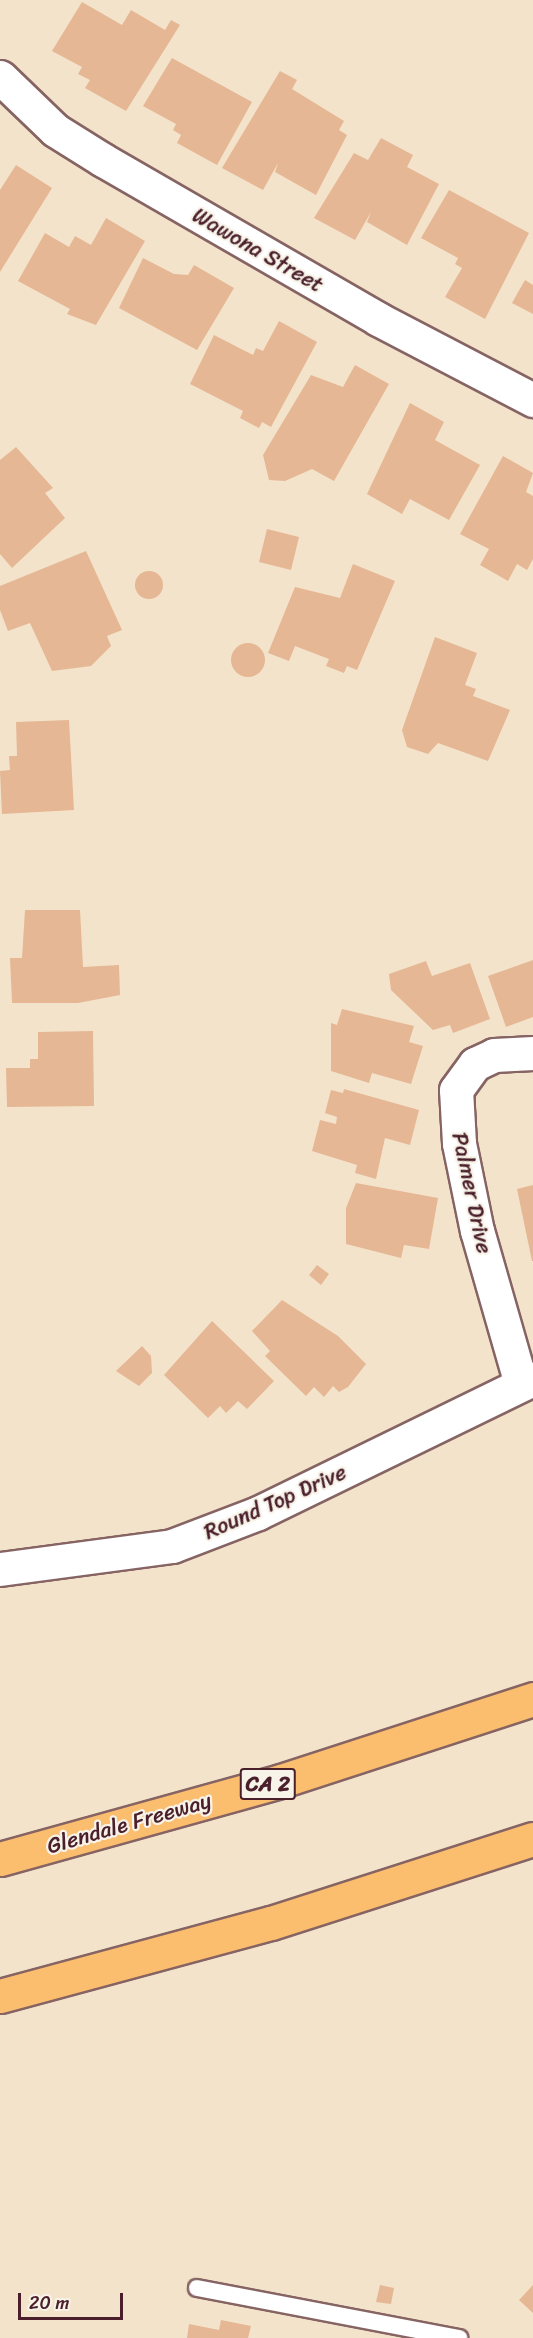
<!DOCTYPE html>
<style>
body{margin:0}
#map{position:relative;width:533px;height:2338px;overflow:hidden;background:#f4e3cb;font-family:Sriracha,sans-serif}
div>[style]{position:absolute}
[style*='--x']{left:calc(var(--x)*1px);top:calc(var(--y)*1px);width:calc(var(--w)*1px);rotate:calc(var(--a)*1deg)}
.building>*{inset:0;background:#e5b794}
.round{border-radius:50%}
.roads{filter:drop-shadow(2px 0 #866463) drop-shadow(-2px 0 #866463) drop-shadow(0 2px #866463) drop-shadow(0 -2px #866463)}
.lane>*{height:16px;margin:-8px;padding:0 8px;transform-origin:8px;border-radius:8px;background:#fff}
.street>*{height:33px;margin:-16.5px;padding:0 16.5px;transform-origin:16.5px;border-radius:16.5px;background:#fff}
.highway>*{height:33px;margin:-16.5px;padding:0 16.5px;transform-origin:16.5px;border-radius:16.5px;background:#fbbd6e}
span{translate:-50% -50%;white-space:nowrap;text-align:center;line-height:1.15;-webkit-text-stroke:4.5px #f7f3e8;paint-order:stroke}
.shield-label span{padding:2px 4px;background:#f7f3e8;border:2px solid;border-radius:4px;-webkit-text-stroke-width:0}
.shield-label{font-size:21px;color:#4a1f2b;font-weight:700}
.street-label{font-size:22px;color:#4a1f2b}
.scale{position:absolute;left:18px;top:2293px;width:105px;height:27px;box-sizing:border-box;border:3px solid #4a1f2b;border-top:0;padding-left:8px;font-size:18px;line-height:21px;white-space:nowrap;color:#4a1f2b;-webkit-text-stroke:4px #f7f3e8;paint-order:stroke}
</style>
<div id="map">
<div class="building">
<i style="clip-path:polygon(82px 2px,122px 25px,131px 10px,165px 30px,171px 20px,180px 25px,126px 111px,85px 88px,90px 80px,78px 74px,82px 67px,52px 51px)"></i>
<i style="clip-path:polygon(172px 58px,252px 102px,217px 165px,177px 143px,181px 135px,173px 130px,176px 124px,143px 106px)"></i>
<i style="clip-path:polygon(280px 71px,297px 80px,292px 89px,344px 121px,339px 130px,347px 135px,316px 195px,275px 172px,278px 163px,263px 190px,222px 168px)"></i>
<i style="clip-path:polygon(381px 138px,413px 155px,407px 167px,439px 184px,407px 245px,367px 222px,371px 212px,355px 240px,314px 218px,354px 153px,368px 160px)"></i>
<i style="clip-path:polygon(16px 165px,52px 188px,0 272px,0 190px)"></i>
<i style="clip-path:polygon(449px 190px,529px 233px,485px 319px,445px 297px,462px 268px,455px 264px,458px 258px,421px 238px)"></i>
<i style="clip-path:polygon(106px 218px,145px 241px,96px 325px,67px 314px,70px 309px,18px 281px,45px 233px,69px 247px,75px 236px,91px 245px)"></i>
<i style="clip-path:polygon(143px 258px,174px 274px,188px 275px,194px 265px,234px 288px,197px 350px,119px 308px)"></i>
<i style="clip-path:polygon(525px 280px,533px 285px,533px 314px,512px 303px)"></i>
<i style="clip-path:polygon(279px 321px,317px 342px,271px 427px,262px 422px,259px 428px,240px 418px,243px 411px,190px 384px,214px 335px,253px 355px,256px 348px,263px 351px)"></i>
<i style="clip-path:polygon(355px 365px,389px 384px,334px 481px,312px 469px,285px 481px,269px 480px,263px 455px,311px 375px,343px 387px)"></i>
<i style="clip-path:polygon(410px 403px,444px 422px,435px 440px,480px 465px,449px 520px,410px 499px,402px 514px,367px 494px)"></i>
<i style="clip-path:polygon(16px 447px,53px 488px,45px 493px,65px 518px,12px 568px,0 554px,0 460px)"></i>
<i style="clip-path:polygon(503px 456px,533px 473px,526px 492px,533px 496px,533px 559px,527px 570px,517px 564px,508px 581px,480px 565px,489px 549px,460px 534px)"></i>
<i style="clip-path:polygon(267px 529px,299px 537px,291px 570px,259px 562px)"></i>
<i style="clip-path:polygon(86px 551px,122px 630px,107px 636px,111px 646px,91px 666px,52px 671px,30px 623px,8px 631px,0 610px,0 586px)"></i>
<i style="clip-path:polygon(353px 564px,395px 581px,357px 670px,347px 666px,344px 673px,326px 666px,329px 659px,295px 646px,289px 661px,268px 653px,295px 587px,340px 598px)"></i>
<i class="round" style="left:135px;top:571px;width:28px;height:28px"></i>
<i style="clip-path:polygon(435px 637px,477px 653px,465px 685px,476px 689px,473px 696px,510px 710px,488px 761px,438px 743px,428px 754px,407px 747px,402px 730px)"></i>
<i class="round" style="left:231px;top:643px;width:34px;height:34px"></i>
<i style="clip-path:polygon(69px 720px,74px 810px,2px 814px,0 771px,10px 770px,9px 756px,17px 756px,16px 722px)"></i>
<i style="clip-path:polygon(25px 910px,80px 910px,83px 967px,119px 965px,120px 995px,78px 1003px,12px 1003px,10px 958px,22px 958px)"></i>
<i style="clip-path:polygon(533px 960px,533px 1017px,506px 1027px,488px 976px)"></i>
<i style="clip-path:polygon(426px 961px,432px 976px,470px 963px,490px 1019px,453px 1033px,450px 1025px,433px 1030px,391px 990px,389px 974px)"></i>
<i style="clip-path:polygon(342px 1009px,414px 1026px,409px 1042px,423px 1046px,411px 1084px,372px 1073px,369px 1083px,331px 1071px,331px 1023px,337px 1025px)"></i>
<i style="clip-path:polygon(93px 1031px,94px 1106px,7px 1107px,6px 1068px,30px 1068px,30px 1059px,38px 1059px,38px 1032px)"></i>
<i style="clip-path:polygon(344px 1089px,419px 1110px,410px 1145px,385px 1138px,376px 1179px,355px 1173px,357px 1165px,312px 1151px,320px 1120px,336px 1124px,337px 1117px,325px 1113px,331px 1090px,343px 1093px)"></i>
<i style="clip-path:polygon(356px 1183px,438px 1198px,429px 1249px,404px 1245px,401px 1258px,346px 1244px,346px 1208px)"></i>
<i style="clip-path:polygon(533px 1185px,533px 1261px,532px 1261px,517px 1189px)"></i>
<i style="clip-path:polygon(317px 1265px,329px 1274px,321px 1285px,309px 1275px)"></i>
<i style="clip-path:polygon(282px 1300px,338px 1336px,366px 1364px,348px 1387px,339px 1392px,333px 1386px,324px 1397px,314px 1387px,306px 1396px,265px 1356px,270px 1351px,252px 1331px)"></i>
<i style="clip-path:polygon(212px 1321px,274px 1381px,247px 1409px,238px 1401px,226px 1413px,220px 1406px,208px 1418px,164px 1375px)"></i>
<i style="clip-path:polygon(142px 1346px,151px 1356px,152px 1373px,139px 1386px,116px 1371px)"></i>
<i style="clip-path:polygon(380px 2285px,394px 2288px,391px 2304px,376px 2302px)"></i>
<i style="clip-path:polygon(533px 2285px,533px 2313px,519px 2300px)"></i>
<i style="clip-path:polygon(221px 2320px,251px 2326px,248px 2338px,187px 2338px,189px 2324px,219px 2330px)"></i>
</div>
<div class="roads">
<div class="lane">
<i style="--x:197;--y:2288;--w:267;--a:10.8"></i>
</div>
<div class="street">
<i style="--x:0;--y:77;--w:76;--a:43.9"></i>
<i style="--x:55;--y:130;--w:57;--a:32"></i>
<i style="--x:103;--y:160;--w:318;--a:30"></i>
<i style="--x:378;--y:319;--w:175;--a:27.6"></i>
<i style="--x:521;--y:1384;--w:159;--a:-106"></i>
<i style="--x:477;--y:1231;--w:90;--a:-101.6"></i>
<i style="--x:459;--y:1143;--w:53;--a:-93.2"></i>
<i style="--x:456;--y:1090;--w:32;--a:-54"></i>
<i style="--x:475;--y:1064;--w:21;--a:-25"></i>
<i style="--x:494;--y:1055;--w:39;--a:-3"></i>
<i style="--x:0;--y:1569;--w:174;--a:-7.6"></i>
<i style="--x:172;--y:1546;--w:92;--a:-21"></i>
<i style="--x:258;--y:1513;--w:306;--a:-26"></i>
</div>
<div class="highway">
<i style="--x:0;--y:1859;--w:292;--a:-15.5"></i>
<i style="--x:281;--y:1781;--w:265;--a:-18"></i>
<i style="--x:0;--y:1996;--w:281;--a:-15.1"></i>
<i style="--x:271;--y:1923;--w:275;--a:-17.8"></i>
</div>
</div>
<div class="shield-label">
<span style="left:268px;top:1784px">CA 2</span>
</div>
<div class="street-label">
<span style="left:258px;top:250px;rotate:30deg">Wawona Street</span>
<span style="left:472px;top:1193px;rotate:78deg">Palmer Drive</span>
<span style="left:275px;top:1502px;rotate:-24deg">Round Top Drive</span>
<span style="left:129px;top:1823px;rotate:-16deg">Glendale Freeway</span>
</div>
<div class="scale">20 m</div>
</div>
